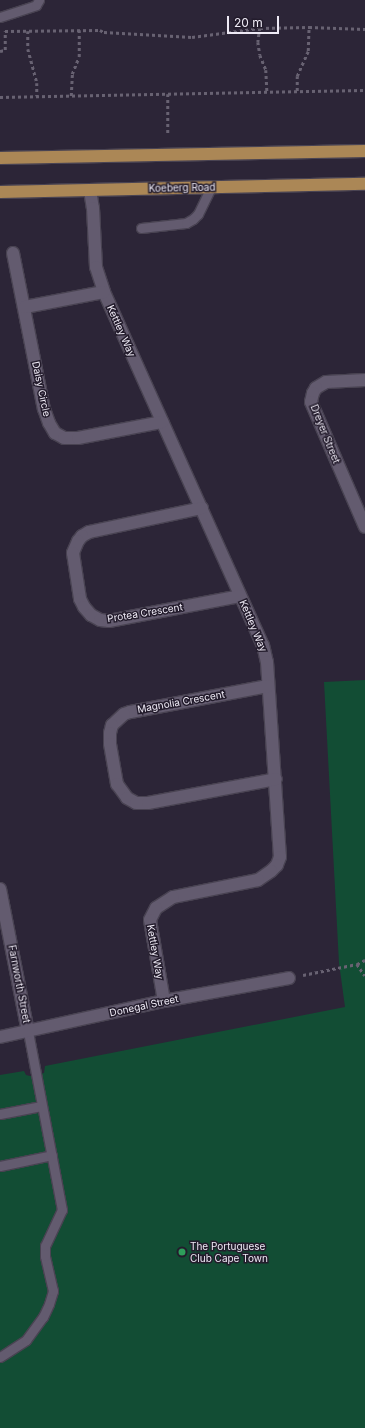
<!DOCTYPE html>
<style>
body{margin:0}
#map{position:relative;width:365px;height:1428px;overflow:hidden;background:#2c2537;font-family:Inter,sans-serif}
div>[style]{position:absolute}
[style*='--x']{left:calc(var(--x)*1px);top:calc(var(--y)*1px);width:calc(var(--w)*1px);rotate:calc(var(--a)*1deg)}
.green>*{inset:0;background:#124d34}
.path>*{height:2.5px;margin-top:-1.25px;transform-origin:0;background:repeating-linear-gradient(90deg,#686272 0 3px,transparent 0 6px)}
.roads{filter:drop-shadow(1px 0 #494352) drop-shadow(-1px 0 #494352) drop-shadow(0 1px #494352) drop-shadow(0 -1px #494352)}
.lane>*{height:9px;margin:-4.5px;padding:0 4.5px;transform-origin:4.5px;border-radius:4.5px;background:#635b6f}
.street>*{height:12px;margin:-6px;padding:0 6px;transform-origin:6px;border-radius:6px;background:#635b6f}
.primary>*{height:12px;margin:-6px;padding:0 6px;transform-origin:6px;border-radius:6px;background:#ab8756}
.dots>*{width:11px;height:11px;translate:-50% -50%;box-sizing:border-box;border:2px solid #231c2c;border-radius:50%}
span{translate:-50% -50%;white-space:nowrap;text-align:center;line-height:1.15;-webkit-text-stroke:3px #231c2c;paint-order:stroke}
.street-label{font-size:10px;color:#eeeaf5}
.poi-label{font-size:10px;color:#eeeaf5}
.left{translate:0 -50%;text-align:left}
.scale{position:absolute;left:227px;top:16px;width:52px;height:18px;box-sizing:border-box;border:2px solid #eeeaf5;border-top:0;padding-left:5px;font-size:12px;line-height:14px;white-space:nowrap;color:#eeeaf5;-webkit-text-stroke:3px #231c2c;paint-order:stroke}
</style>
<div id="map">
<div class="green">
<i style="clip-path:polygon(365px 680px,365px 1428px,0 1428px,0 1075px,24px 1071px,26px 1075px,30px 1076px,44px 1073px,45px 1066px,345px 1007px,339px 963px,324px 682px)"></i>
</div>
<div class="path">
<i style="--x:260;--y:28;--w:14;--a:98"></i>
<i style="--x:258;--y:42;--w:13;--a:81"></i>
<i style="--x:260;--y:55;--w:16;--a:68"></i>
<i style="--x:266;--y:70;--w:22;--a:87"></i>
<i style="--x:28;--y:31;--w:18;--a:90"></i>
<i style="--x:28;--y:49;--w:35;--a:75"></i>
<i style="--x:37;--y:83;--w:13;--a:90"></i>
<i style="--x:0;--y:51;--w:5;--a:-11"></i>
<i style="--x:5;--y:50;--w:19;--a:-90"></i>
<i style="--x:5;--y:31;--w:95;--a:-0.6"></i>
<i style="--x:100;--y:30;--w:4;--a:27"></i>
<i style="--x:104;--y:32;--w:88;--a:3.3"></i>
<i style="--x:192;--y:37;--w:69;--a:-7.5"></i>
<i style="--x:260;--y:28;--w:49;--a:-1.2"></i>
<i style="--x:309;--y:27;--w:56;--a:2"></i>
<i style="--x:297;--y:91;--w:15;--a:-90"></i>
<i style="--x:297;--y:76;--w:27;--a:-66"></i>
<i style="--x:308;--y:51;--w:24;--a:-88"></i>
<i style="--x:168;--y:94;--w:39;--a:90"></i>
<i style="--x:71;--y:96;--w:22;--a:-87"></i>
<i style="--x:72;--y:74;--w:18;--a:-68"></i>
<i style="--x:79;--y:57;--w:27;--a:-90"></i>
<i style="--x:0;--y:97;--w:365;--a:-1.1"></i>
<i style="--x:357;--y:964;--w:14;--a:56"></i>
<i style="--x:303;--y:975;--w:55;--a:-11.5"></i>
<i style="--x:357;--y:964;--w:9;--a:-27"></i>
</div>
<div class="roads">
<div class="lane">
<i style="--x:0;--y:17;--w:38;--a:-18"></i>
<i style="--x:36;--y:5;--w:6;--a:-59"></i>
<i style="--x:141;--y:228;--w:45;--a:-6.3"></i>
<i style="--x:186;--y:223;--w:8;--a:-30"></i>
<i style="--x:193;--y:219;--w:7;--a:-45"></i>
<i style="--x:198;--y:214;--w:30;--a:-64"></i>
<i style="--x:0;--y:1114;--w:42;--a:-11"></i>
<i style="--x:0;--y:1166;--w:53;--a:-11.9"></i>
<i style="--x:0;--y:1357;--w:31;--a:-33"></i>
<i style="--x:26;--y:1340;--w:29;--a:-54"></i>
<i style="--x:43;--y:1317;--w:14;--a:-65"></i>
<i style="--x:49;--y:1304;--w:14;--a:-73"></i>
<i style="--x:53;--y:1291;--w:36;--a:-103"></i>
<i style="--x:45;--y:1256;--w:10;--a:-90"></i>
<i style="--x:45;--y:1246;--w:40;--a:-65"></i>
<i style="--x:62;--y:1210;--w:181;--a:-100.8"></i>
</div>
<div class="street">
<i style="--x:90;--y:190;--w:18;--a:81"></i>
<i style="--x:93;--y:208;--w:59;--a:87.1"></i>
<i style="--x:96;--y:267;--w:26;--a:72"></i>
<i style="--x:104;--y:292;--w:387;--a:65.8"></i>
<i style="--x:263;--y:645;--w:17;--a:77"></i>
<i style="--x:267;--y:662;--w:195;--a:86.2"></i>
<i style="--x:280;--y:857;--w:9;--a:111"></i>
<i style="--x:277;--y:865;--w:8;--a:135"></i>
<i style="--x:271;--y:871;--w:16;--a:145"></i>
<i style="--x:258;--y:880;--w:87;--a:168.7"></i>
<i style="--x:173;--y:897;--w:20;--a:147"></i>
<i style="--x:156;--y:908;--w:13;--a:117"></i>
<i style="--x:150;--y:920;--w:82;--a:80.2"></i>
<i style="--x:13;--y:253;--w:159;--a:78.8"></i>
<i style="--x:44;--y:409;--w:15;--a:70"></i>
<i style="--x:49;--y:423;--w:12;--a:59"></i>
<i style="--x:55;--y:433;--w:10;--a:29"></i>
<i style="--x:64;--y:438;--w:14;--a:0"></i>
<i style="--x:78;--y:438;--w:86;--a:-10.8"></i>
<i style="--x:25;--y:307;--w:80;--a:-10.8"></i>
<i style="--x:365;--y:380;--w:39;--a:177"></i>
<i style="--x:326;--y:382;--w:12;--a:149"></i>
<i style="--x:316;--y:388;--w:6;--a:121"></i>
<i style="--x:313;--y:393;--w:9;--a:103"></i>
<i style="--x:311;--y:402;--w:136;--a:66.6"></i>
<i style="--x:202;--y:508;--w:116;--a:168"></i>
<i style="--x:89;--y:532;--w:8;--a:150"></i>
<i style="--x:82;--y:536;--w:6;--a:129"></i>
<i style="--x:78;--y:541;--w:13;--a:113"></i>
<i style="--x:73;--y:553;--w:47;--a:81.3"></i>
<i style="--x:80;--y:599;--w:9;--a:63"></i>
<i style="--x:84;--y:607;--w:11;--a:49"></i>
<i style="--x:91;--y:615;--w:10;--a:29"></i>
<i style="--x:100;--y:620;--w:9;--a:6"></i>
<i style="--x:109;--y:621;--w:133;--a:-10.8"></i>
<i style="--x:268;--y:686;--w:140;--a:169.3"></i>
<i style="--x:130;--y:712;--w:6;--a:162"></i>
<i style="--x:124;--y:714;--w:16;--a:137"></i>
<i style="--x:112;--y:725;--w:8;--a:104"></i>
<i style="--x:110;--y:733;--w:11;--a:90"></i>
<i style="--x:110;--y:744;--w:41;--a:80.1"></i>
<i style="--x:117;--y:784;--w:17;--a:54"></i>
<i style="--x:127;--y:798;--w:10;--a:29"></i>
<i style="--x:136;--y:803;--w:12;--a:0"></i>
<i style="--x:148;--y:803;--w:130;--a:-10.6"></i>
<i style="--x:0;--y:889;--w:146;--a:78.9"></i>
<i style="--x:0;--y:1037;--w:168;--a:-12.4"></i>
<i style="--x:164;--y:1001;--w:127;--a:-10.4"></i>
</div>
<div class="primary">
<i style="--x:0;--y:158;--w:365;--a:-1.1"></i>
<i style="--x:0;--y:192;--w:365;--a:-1.3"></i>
</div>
</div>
<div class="dots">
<i style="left:182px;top:1252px;background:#2e9e5b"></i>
</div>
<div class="street-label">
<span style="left:182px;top:188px;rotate:-1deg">Koeberg Road</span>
<span style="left:121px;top:331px;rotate:66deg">Kettley Way</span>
<span style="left:41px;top:389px;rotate:78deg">Daisy Circle</span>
<span style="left:325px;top:434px;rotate:68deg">Dreyer Street</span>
<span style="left:145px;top:613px;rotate:-9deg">Protea Crescent</span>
<span style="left:253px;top:626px;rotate:67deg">Kettley Way</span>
<span style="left:181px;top:702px;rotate:-10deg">Magnolia Crescent</span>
<span style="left:155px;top:952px;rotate:80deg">Kettley Way</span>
<span style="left:19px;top:984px;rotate:79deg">Farnworth Street</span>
<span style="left:144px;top:1006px;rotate:-12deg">Donegal Street</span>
</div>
<div class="poi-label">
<span class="left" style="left:190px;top:1252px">The Portuguese<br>Club Cape Town</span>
</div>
<div class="scale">20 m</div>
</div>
